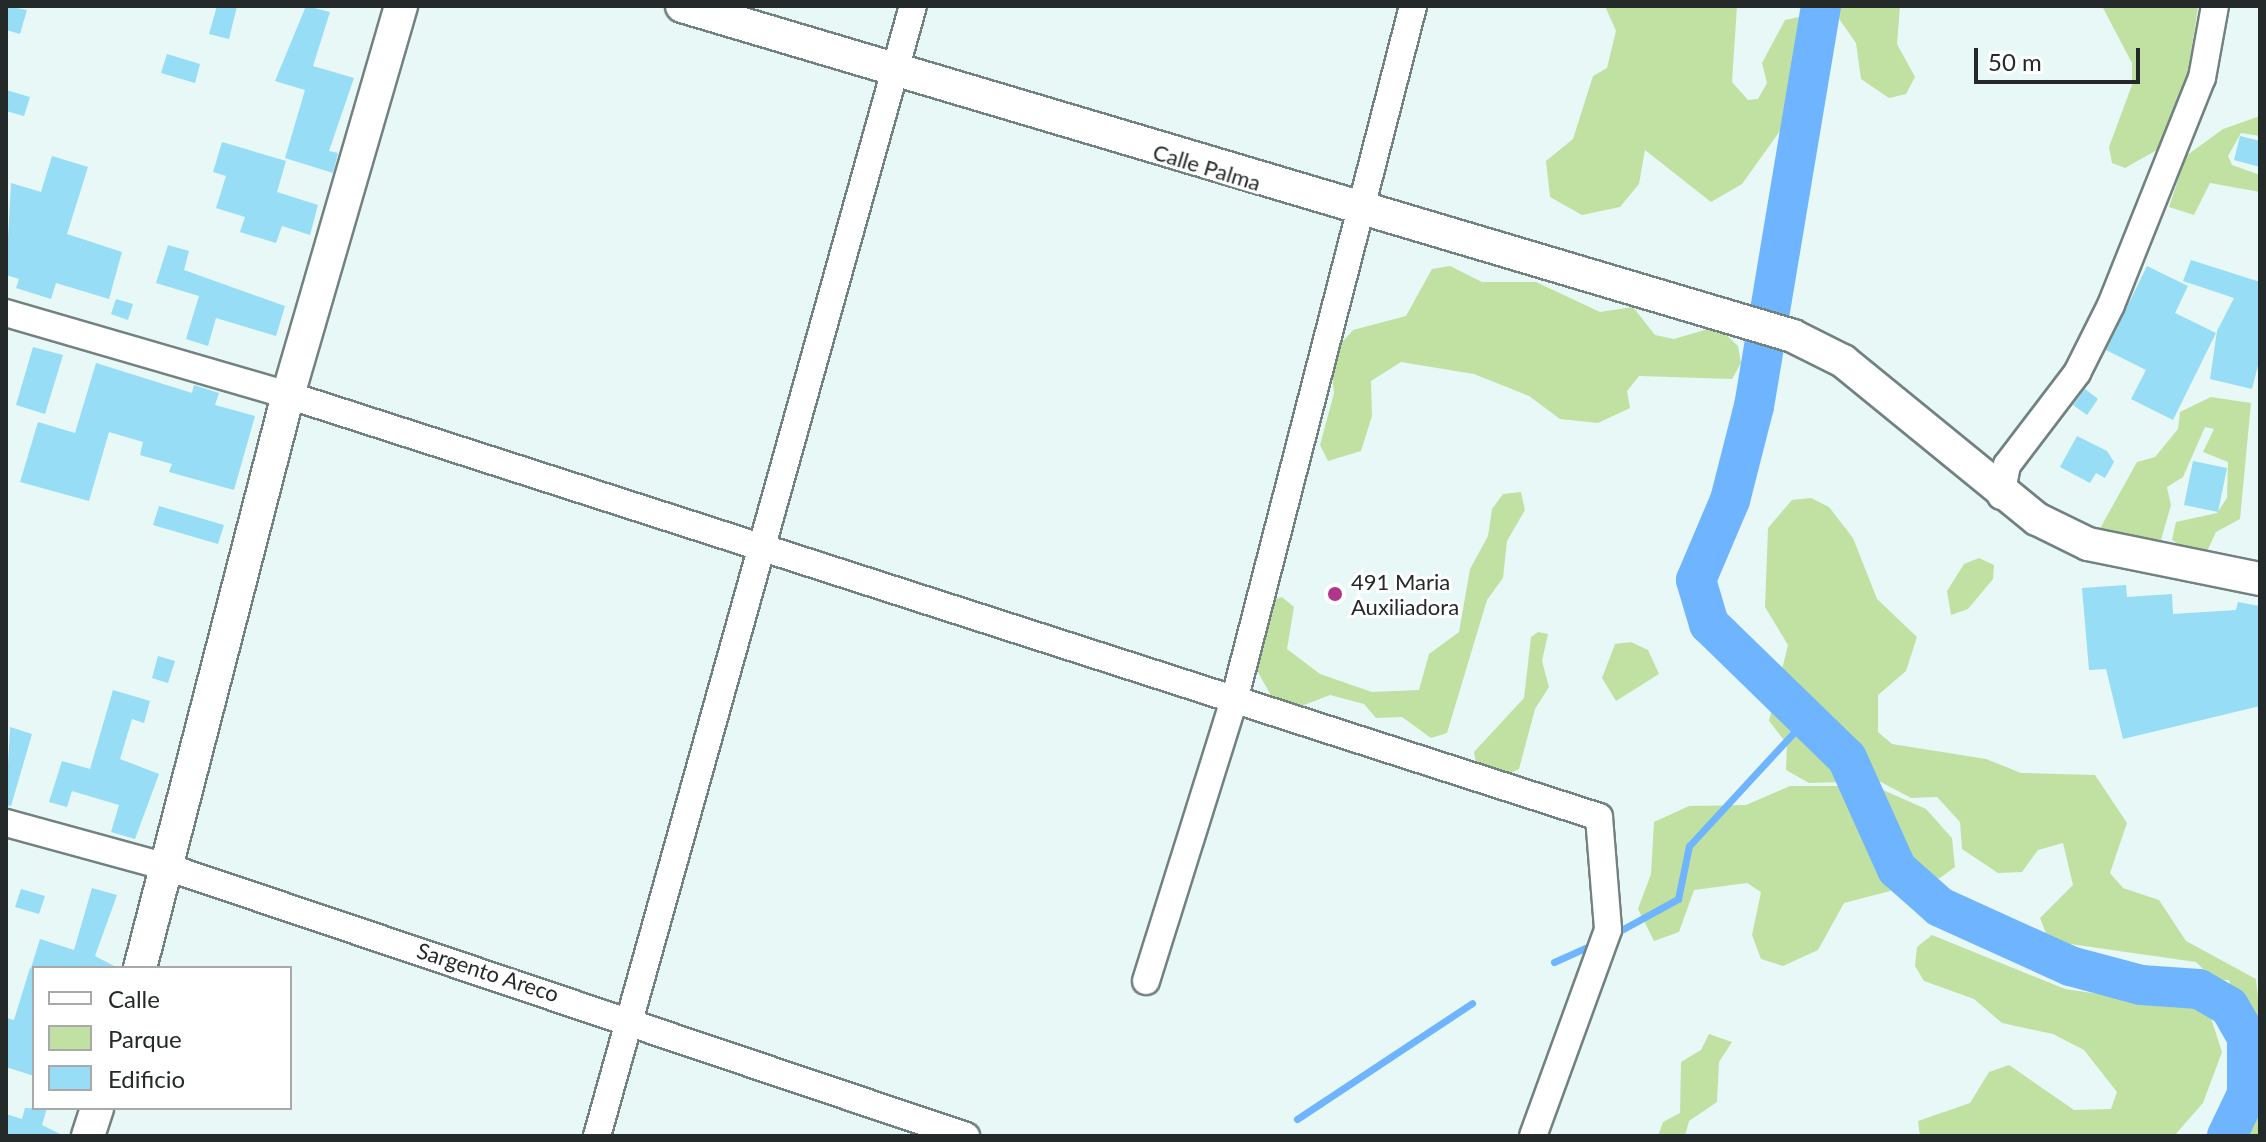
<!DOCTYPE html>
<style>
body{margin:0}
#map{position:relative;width:2266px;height:1142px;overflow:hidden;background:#e7f8f7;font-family:Lato,sans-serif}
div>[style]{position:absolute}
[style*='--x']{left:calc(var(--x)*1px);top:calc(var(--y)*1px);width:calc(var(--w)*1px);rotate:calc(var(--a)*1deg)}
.green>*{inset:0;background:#c1e1a3}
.stream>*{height:7px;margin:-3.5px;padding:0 3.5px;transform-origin:3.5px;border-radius:3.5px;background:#6eb4ff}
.river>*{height:40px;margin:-20px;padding:0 20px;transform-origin:20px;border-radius:20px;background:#6eb4ff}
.building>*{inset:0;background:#96ddf5}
.roads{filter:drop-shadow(2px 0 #728281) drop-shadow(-2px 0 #728281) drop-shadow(0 2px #728281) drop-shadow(0 -2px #728281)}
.minor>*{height:26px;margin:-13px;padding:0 13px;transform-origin:13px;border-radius:13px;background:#fff}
.tertiary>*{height:32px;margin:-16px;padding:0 16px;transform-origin:16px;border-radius:16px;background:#fff}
.dots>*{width:22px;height:22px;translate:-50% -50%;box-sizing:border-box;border:4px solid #fff;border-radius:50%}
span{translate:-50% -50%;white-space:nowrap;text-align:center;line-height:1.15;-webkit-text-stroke:6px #fff;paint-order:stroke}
.street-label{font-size:22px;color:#232a29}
.poi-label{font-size:22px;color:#232a29}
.left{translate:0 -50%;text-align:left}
.frame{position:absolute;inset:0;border:8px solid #232a29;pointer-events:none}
.legend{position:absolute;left:32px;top:966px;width:260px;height:144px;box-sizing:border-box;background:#fff;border:2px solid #a7aaa9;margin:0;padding:10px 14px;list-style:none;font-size:24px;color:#232a29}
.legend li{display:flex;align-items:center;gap:16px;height:40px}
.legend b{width:40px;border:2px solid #a7aaa9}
.scale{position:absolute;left:1974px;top:48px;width:166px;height:36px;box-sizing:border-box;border:4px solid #232a29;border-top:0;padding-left:10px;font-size:24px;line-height:28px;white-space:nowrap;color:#232a29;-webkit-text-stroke:6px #fff;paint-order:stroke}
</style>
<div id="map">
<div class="green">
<i style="clip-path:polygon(1605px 6px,1737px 6px,1732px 82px,1748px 100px,1758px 99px,1767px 83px,1762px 63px,1785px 20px,1804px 16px,1821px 25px,1830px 61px,1742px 184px,1711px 202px,1645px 150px,1639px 184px,1620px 207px,1582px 215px,1550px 197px,1546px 161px,1573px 139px,1593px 76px,1607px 68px,1616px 31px)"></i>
<i style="clip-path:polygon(1830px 6px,1900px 6px,1897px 44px,1915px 77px,1906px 94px,1889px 98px,1861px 79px,1856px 43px)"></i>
<i style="clip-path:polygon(2102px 6px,2198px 6px,2184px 103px,2157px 150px,2125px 168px,2112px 163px,2109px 147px,2132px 85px,2132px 63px)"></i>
<i style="clip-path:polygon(2260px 116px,2260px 136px,2241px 133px,2228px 156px,2232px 165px,2260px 175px,2260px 192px,2210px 183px,2194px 215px,2169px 207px,2186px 156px,2223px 129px)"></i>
<i style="clip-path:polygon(1450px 266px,1482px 282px,1536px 282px,1600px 312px,1633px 307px,1655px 335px,1674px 339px,1708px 329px,1725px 334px,1738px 346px,1741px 363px,1732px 379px,1639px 376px,1627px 391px,1630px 408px,1598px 423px,1560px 419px,1529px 396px,1474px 374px,1401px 362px,1371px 381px,1372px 416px,1361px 451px,1328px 461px,1320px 445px,1334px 393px,1330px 356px,1353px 330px,1406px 316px,1432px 269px)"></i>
<i style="clip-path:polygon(2211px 397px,2251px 403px,2240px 519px,2216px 532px,2204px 558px,2172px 540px,2176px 522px,2217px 513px,2227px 498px,2228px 462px,2203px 452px,2214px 429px,2205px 427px,2183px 477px,2167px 487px,2171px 505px,2161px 540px,2134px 536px,2127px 542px,2098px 532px,2137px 462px,2155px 457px,2178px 429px,2180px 412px)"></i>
<i style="clip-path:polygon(1521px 492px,1525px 510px,1507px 541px,1503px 578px,1487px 600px,1447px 733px,1431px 738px,1402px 717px,1376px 718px,1364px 704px,1330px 695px,1299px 707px,1273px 699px,1255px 667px,1272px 600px,1282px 597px,1294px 607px,1287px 649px,1320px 674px,1372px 692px,1419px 690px,1429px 654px,1459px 632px,1470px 569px,1488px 536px,1492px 509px,1503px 494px)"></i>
<i style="clip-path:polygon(1811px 498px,1829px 507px,1853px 538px,1877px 599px,1917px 637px,1906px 671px,1878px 695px,1878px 732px,1892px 744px,1986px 759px,2021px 773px,2095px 775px,2127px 823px,2110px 873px,2123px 888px,2159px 900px,2186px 941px,2256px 979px,2260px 1017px,2237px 1010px,2229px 980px,2214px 980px,2196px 962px,2049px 941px,2040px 918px,2073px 885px,2063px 843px,2038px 850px,2022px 872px,1998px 873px,1962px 849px,1960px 822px,1937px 797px,1911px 798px,1879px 781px,1809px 783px,1786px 770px,1787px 744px,1769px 721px,1788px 645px,1765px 607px,1768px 528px,1792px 500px)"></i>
<i style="clip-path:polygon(1979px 558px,1994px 565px,1993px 579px,1968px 609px,1951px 615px,1947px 591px,1964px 564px)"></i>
<i style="clip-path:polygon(1538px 632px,1548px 634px,1542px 661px,1549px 687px,1535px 709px,1519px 769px,1502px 777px,1477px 769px,1474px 752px,1524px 698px,1531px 637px)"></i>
<i style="clip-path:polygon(1631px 642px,1648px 650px,1659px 674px,1616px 701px,1602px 678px,1615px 644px)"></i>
<i style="clip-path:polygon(1790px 786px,1874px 786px,1926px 809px,1952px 838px,1955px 867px,1940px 878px,1844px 903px,1818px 950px,1783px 966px,1761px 959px,1752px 935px,1761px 892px,1747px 883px,1694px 890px,1679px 932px,1654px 941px,1638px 909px,1651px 874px,1654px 822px,1689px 806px,1746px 805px)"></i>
<i style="clip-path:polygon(1932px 935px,2065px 989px,2195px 1008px,2211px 1018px,2222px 1052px,2203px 1103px,2174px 1136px,1920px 1136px,1918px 1121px,1970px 1103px,1989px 1072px,2009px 1065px,2074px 1110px,2111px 1109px,2117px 1092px,2084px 1050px,2053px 1034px,2002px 1023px,1974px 999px,1924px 981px,1915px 966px,1917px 947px)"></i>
<i style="clip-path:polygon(1709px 1034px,1732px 1042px,1719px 1062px,1717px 1102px,1689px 1121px,1685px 1136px,1658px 1136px,1663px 1122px,1680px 1113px,1681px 1062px,1701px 1050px)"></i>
<i style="clip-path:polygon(2260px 1071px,2260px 1136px,2247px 1136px,2252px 1119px,2245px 1094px)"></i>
</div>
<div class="stream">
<i style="--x:1614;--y:934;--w:73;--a:-28.7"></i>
<i style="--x:1678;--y:899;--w:54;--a:-78.3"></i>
<i style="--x:1689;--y:846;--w:173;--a:-47.3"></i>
<i style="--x:1554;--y:962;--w:46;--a:-24.3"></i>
<i style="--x:1297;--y:1119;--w:210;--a:-33.5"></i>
</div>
<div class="river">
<i style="--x:1821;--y:6;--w:406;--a:99.5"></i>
<i style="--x:1754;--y:406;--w:97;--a:104.3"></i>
<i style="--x:1730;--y:500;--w:87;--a:113"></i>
<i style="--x:1696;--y:580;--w:46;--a:73.5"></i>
<i style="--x:1709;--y:624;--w:192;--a:44.2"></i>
<i style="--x:1847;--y:758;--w:122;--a:65.8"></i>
<i style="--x:1897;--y:869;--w:57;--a:41.5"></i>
<i style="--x:1940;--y:907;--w:143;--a:24.4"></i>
<i style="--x:2070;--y:966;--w:73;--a:15"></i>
<i style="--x:2141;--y:985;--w:58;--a:3.9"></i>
<i style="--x:2199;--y:989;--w:34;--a:30"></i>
<i style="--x:2229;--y:1006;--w:36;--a:60"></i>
<i style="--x:2247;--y:1037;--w:57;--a:90"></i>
<i style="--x:2247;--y:1094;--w:47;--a:115.5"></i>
</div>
<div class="building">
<i style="clip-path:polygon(6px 6px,27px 10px,20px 34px,6px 30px)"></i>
<i style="clip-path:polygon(217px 6px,237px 6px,229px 39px,209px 34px)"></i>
<i style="clip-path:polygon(306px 6px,330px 12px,313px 66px,354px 78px,329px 151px,338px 153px,333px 173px,285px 158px,305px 90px,275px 81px)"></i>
<i style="clip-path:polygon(167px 54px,200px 64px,195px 83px,161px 73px)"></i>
<i style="clip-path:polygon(6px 90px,30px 97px,24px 116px,6px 111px)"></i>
<i style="clip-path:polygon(2240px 136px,2260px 141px,2260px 167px,2234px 160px)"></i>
<i style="clip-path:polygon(222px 142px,286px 161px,277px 192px,318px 205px,310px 235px,282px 226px,276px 243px,240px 232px,245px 217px,216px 208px,226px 176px,213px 172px)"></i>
<i style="clip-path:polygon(52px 156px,88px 167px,67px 234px,122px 252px,109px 299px,56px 283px,51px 299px,16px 288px,19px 279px,6px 275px,11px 183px,41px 192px)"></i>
<i style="clip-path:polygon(168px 245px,189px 251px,184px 270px,285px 306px,276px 336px,216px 318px,208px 346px,186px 339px,199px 296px,156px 283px)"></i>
<i style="clip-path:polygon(2191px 260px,2260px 282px,2260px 358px,2252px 389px,2210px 379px,2217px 331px,2234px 298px,2183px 281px)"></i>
<i style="clip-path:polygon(2147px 266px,2188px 286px,2175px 313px,2216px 333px,2173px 420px,2131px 399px,2146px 370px,2106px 350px)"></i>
<i style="clip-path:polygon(116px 299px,133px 304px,128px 320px,111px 314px)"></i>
<i style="clip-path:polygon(33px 347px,63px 355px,45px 414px,16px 405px)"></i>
<i style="clip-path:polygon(96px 363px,192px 393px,194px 385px,219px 393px,215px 405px,255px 416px,234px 490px,169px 472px,172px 464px,140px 455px,143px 442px,109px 432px,89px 501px,20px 482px,38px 422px,75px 433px)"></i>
<i style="clip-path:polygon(2085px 389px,2098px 399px,2087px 415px,2073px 405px)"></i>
<i style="clip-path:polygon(2077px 436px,2107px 451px,2114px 462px,2105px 478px,2096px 473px,2090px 483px,2060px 467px)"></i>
<i style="clip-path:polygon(2193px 461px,2227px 468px,2218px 512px,2184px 505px)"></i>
<i style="clip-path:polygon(159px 506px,224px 525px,218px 544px,153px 525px)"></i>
<i style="clip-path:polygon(2126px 585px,2127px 597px,2172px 594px,2173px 614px,2236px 610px,2238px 602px,2260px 606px,2260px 706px,2123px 739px,2106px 669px,2089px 670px,2082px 588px)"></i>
<i style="clip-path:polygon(158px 656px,175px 661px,168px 683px,152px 678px)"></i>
<i style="clip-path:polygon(113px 690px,150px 701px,144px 723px,132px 719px,120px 759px,159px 774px,135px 839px,111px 832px,119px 805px,72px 791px,67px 807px,49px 802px,62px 761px,90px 769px)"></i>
<i style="clip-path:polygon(10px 727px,32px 734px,11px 806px,6px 805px)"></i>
<i style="clip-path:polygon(92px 888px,117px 895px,95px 956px,118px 968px,31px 968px,40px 939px,74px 950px)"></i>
<i style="clip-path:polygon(21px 889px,45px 896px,39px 914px,15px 907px)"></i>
<i style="clip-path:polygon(30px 968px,34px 969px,34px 1076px,6px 1067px,6px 1018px,14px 1020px)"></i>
<i style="clip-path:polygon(25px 1108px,47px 1108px,42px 1125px,64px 1136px,6px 1136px,6px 1114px,22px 1119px)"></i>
</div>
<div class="roads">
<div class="minor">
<i style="--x:6;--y:313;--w:294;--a:16.2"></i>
<i style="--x:288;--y:395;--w:1377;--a:17.84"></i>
<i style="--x:1599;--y:817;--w:113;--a:85.4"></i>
<i style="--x:1608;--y:930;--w:219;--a:110"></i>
<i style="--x:2001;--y:496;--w:32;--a:-79"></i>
<i style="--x:2007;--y:465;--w:116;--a:-52.7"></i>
<i style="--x:2077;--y:373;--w:76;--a:-63.4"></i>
<i style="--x:2111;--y:305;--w:245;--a:-68.2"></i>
<i style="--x:2202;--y:78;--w:73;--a:-79.8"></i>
<i style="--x:6;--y:823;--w:170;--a:15.3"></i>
<i style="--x:170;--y:868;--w:840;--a:18.61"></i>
<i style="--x:1146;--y:981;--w:298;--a:-72.6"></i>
<i style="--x:1235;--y:697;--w:714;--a:-75.55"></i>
<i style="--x:597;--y:1136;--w:1173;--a:-74.38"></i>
</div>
<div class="tertiary">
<i style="--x:682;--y:6;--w:1159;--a:16.54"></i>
<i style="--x:1793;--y:336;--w:56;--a:26.6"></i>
<i style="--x:1843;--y:361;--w:250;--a:39.2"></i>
<i style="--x:2037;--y:519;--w:57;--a:26.1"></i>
<i style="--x:2088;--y:544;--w:176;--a:11.5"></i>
<i style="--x:140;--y:968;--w:592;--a:-75.52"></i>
<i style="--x:288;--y:395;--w:405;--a:-73.8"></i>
<i style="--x:88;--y:1136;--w:29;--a:-72"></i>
</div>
</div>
<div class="dots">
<i style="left:1335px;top:594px;background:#af368b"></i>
</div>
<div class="street-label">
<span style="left:1207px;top:167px;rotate:17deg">Calle Palma</span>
<span style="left:488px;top:972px;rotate:18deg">Sargento Areco</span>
</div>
<div class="poi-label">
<span class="left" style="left:1351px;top:594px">491 Maria<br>Auxiliadora</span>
</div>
<div class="frame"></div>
<ul class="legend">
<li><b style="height:10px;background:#fff"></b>Calle</li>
<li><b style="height:22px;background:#c1e1a3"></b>Parque</li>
<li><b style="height:22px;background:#96ddf5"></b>Edificio</li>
</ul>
<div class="scale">50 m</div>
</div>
